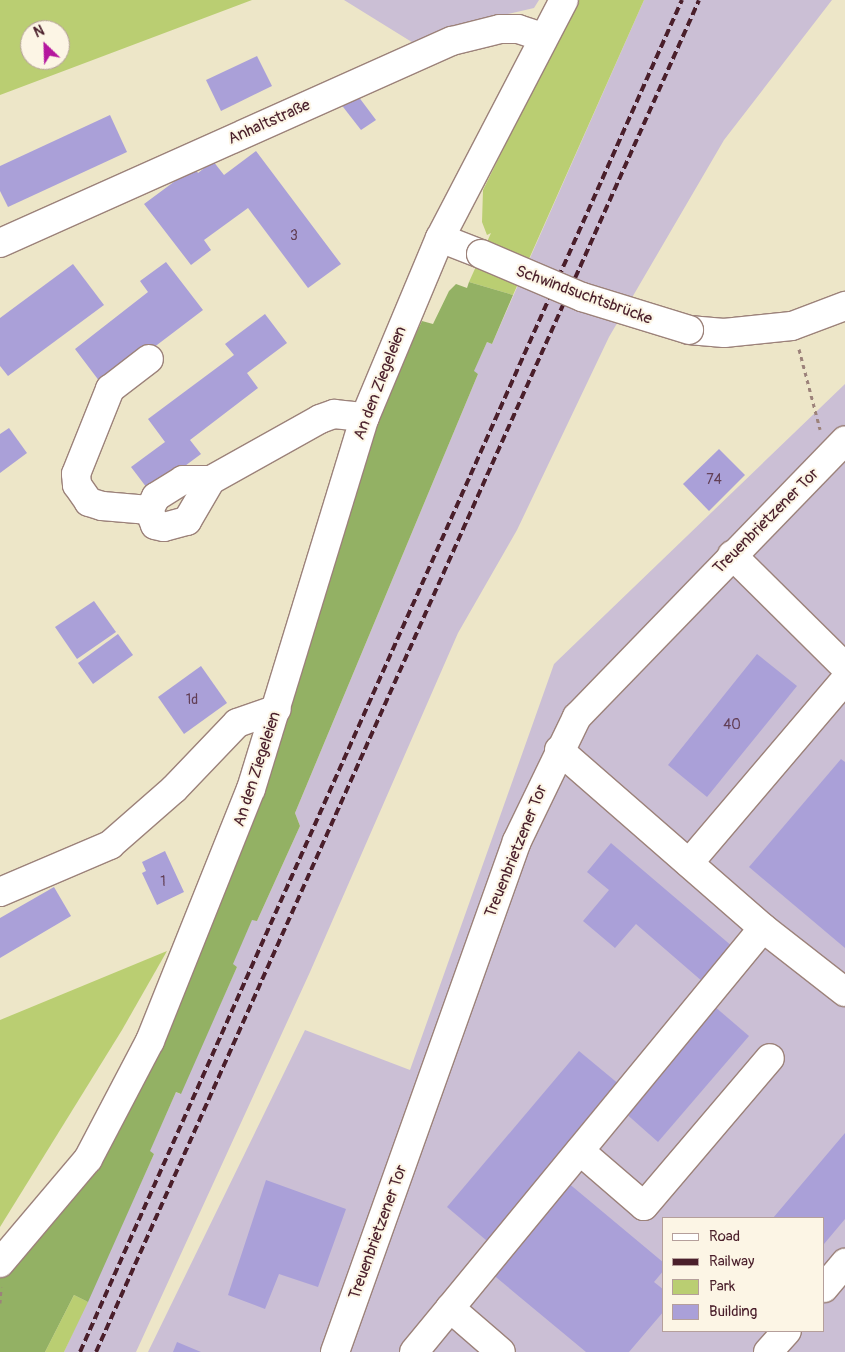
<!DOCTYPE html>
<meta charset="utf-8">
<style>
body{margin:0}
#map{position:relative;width:845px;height:1352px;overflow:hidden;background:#ede6c8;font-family:Pangolin,sans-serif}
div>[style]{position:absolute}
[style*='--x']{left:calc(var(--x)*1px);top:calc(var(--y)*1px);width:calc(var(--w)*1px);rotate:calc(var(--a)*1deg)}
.industrial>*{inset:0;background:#cbbfd5}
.green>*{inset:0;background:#bace72}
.forest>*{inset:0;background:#93b164}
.building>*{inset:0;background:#aaa0d8}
.path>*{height:3px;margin-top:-1.5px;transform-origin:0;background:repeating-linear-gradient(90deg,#9c827a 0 4px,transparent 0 8px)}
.roads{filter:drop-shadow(1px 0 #9c827a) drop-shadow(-1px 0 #9c827a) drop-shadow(0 1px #9c827a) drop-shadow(0 -1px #9c827a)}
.minor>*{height:28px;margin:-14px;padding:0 14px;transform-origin:14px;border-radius:14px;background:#fff}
.rail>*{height:4px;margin-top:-2px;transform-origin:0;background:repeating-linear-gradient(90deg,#4a1f2b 0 8px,transparent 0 12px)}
.bridges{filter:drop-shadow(1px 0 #9c827a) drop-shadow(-1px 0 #9c827a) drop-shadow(0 1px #9c827a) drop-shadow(0 -1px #9c827a)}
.minor-bridge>*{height:28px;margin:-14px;padding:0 14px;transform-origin:14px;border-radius:14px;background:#fff}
span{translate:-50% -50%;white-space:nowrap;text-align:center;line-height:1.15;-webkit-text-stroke:4px #fcf5e5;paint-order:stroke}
.number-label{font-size:14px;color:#623f56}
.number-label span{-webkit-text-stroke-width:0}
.street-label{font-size:16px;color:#4a1f2b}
.legend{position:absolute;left:662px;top:1217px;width:162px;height:115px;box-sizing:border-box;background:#fcf5e5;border:1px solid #b59f9b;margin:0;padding:6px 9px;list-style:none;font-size:15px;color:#4a1f2b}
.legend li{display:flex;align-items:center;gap:10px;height:25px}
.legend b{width:25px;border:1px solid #b59f9b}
.north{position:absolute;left:20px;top:20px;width:50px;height:50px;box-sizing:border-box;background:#fcf5e5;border:1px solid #b59f9b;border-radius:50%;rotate:336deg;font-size:14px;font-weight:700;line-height:20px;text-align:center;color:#4a1f2b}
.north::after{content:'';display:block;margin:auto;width:18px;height:22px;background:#b5179e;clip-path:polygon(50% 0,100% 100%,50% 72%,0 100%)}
</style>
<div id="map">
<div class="industrial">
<i style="clip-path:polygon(344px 0,539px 0,534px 8px,482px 20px,415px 44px)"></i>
<i style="clip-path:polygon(644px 0,832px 0,724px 140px,609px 337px,517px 530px,458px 633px,310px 972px,136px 1352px,64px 1352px,154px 1154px,149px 1152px,176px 1092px,180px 1094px,237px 967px,232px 965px,252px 919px,257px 921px,300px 826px,295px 813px,478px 374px,473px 372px,487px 342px,492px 344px)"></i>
<i style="clip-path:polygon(evenodd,845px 384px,845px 1352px,148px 1352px,305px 1030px,410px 1070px,554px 664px,845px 384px,664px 1218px,824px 1218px,824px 1331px,664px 1331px,664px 1218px)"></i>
</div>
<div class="green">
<i style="clip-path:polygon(evenodd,0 0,252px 0,0 95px,0 0,30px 30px,60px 30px,60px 60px,30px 60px,30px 30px)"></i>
<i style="clip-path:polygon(577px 0,644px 0,513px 295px,469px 282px,491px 233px,487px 235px,482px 222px,483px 190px)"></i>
<i style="clip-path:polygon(167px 951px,122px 1030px,0 1227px,0 1020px)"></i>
<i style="clip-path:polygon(74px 1295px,88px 1302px,64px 1352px,45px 1352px)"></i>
</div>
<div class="forest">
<i style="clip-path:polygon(469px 282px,513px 295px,492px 344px,487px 342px,474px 371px,478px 374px,295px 813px,300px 826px,257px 921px,252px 920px,233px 964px,237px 967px,181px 1094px,176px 1092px,150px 1151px,154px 1154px,88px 1302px,74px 1295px,45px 1352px,0 1352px,0 1276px,84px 1182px,307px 645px,385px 399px,422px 321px,433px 324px,449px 291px,456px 284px,467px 288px)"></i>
</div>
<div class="building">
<i style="clip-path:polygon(257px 56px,272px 86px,221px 111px,206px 80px)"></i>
<i style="clip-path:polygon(355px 92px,376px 120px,361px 130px,340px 103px)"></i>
<i style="clip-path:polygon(110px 115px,127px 152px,8px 207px,0 191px,0 166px)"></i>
<i style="clip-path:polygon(256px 151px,341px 264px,308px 288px,248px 208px,204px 240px,211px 250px,191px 265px,144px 204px,194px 167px,198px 173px,213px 161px,224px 175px)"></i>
<i style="clip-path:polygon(166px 262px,203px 310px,103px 386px,75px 349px,148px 292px,140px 281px)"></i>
<i style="clip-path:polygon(73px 264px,104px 305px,8px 376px,0 366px,0 318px)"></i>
<i style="clip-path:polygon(265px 314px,287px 343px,247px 373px,258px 388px,190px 440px,201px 454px,150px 492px,131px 467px,165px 442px,148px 419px,234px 355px,225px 344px)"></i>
<i style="clip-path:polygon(9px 428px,27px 453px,0 473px,0 434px)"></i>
<i style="clip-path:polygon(719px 449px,745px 475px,709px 511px,683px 484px)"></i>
<i style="clip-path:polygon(94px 601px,116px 632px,77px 659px,55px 627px)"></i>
<i style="clip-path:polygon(118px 634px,133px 655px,93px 684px,78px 663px)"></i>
<i style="clip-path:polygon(757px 654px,797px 686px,707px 797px,668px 765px)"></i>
<i style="clip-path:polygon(201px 666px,227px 703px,184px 734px,158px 697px)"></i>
<i style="clip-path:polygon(841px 759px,845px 762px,845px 948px,749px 867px)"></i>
<i style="clip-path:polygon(611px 843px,733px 947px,703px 982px,636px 924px,615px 948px,583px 921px,609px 890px,587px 872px)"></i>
<i style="clip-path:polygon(165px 851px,184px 892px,157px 905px,142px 873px,146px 871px,142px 862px)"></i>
<i style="clip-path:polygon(54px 887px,71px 916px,0 958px,0 918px)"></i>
<i style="clip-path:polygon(714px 1006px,749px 1036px,658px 1142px,623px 1111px)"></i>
<i style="clip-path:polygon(579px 1051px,626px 1090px,493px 1246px,447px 1207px)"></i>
<i style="clip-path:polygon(845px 1133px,845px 1219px,824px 1244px,824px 1218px,773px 1218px)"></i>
<i style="clip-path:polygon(266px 1180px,346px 1209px,318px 1287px,279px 1274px,265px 1309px,228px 1295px)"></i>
<i style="clip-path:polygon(567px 1182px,664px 1263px,664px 1270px,654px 1282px,664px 1290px,664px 1311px,629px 1352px,586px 1352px,491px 1273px)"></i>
<i style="clip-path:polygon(177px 1342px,201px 1352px,173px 1352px)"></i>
</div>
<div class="path">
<i style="--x:799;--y:349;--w:83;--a:75.3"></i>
<i style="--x:0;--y:1303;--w:16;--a:-86"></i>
</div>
<div class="roads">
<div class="minor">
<i style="--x:440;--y:238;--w:44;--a:21.3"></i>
<i style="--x:0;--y:243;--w:495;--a:-24.1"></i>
<i style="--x:452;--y:41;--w:49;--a:-14"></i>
<i style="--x:500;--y:29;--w:18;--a:0"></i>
<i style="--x:518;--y:29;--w:26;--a:18"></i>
<i style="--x:689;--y:330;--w:35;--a:5"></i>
<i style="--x:724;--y:333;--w:68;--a:-5.9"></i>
<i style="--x:792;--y:326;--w:57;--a:-20.7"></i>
<i style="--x:211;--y:480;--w:28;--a:180"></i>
<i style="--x:183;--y:480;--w:32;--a:148"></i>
<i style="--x:156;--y:497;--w:15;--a:118"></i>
<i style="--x:149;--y:510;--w:16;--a:68"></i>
<i style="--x:155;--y:525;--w:9;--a:13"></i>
<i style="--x:164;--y:527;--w:24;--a:-15"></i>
<i style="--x:187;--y:521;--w:48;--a:-59.7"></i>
<i style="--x:211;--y:480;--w:125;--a:-29.2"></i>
<i style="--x:320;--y:419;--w:15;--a:-20"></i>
<i style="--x:334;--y:414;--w:31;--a:6"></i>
<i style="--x:149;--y:510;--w:47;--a:-175.1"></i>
<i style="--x:102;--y:506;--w:14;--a:-163"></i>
<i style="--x:89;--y:502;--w:21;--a:-125"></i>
<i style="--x:77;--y:485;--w:11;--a:-95"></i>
<i style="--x:76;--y:474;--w:92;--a:-68.2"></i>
<i style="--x:110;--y:389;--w:49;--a:-37.6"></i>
<i style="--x:732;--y:555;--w:159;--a:44.7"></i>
<i style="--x:559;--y:750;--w:271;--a:41.1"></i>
<i style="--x:763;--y:928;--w:104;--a:38"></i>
<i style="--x:689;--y:863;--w:240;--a:-49.6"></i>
<i style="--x:0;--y:892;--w:120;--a:-23.1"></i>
<i style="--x:110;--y:845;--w:85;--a:-41.2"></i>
<i style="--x:174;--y:789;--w:91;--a:-46.3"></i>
<i style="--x:237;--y:723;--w:42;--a:-19.3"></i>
<i style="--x:580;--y:1151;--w:84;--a:40.7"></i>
<i style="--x:644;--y:1206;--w:194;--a:-49.6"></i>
<i style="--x:0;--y:1263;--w:136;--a:-49.8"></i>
<i style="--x:88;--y:1159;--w:133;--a:-62.3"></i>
<i style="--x:150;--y:1041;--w:271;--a:-68.2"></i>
<i style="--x:251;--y:789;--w:389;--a:-73"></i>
<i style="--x:365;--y:417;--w:194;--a:-67.3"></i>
<i style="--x:440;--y:238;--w:268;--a:-62.5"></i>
<i style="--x:824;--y:1288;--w:33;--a:-50"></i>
<i style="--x:450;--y:1308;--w:67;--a:40.8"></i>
<i style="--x:335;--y:1352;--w:542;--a:-70.4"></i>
<i style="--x:517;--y:841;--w:138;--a:-64.2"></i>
<i style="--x:577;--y:717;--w:385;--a:-45.9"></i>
<i style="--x:414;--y:1352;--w:549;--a:-50.54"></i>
<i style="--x:768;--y:1352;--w:28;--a:-48"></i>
</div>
</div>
<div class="rail">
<i style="--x:80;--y:1352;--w:1480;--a:-66"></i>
<i style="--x:96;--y:1352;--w:1480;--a:-65.96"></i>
</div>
<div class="bridges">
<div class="minor-bridge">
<i style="--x:481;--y:254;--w:110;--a:23.1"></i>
<i style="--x:582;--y:297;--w:112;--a:17.1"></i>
</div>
</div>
<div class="number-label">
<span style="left:294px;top:236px">3</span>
<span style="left:714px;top:480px">74</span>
<span style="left:192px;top:700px">1d</span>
<span style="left:732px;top:725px">40</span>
<span style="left:163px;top:882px">1</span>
</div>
<div class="street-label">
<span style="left:269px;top:122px;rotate:-24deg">Anhaltstraße</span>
<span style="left:584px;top:295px;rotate:20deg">Schwindsuchtsbrücke</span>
<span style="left:380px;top:383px;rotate:-69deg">An den Ziegeleien</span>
<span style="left:766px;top:521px;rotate:-45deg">Treuenbrietzener Tor</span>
<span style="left:257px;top:769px;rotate:-72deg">An den Ziegeleien</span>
<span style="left:516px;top:851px;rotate:-68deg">Treuenbrietzener Tor</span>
<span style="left:378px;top:1232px;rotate:-70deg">Treuenbrietzener Tor</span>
</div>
<ul class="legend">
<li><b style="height:6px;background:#fff"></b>Road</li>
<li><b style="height:6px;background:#4a1f2b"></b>Railway</li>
<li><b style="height:14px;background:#bace72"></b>Park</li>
<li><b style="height:14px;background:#aaa0d8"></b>Building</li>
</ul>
<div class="north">N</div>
</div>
